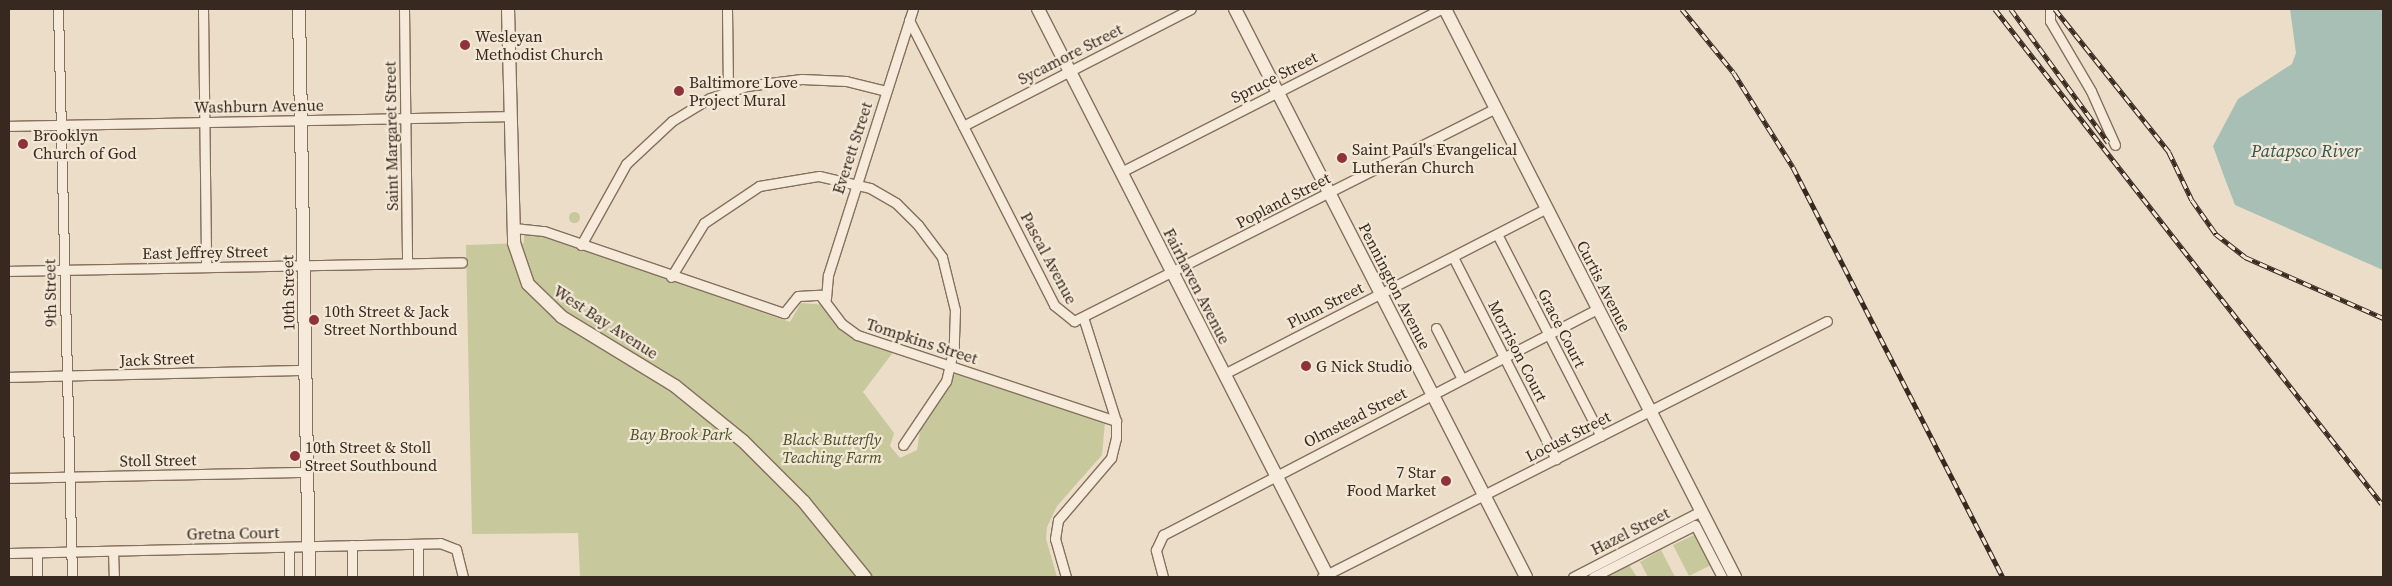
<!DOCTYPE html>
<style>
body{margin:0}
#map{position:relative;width:2392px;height:586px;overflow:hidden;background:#ebddc7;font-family:"Source Serif 4",serif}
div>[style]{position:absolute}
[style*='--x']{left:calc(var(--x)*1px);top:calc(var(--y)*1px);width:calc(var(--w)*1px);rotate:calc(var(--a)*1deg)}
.green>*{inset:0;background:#c7c89c}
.round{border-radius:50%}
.water>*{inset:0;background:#a8bfb6}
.roads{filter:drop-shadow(1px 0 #85705e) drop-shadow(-1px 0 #85705e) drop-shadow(0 1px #85705e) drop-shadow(0 -1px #85705e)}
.street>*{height:9px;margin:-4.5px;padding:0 4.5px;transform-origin:4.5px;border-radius:4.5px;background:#f6ebda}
.secondary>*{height:12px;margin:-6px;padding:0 6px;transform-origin:6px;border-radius:6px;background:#f6ebda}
.rail>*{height:4.5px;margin-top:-2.25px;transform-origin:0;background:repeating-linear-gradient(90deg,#f3e8d6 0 8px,#372920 0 16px);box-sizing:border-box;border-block:1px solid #372920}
.dots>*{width:14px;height:14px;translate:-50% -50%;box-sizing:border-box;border:2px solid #f3e8d6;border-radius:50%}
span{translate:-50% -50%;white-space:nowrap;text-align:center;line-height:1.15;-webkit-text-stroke:4.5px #f3e8d6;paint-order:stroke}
.poi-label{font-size:16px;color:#372920}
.left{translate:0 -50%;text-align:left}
.right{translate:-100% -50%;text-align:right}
.street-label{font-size:16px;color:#372920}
.park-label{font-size:16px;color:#4a5129;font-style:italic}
.water-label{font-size:18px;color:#315550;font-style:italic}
.frame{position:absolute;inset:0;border:10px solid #372920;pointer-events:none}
</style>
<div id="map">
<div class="green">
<i class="round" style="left:568.5px;top:211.5px;width:11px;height:11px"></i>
<i style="clip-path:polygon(524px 233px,546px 236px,790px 322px,801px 303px,825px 305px,843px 332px,894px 351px,863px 392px,894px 433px,890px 446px,900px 458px,917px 450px,921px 424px,955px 374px,1105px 422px,1102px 455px,1057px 506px,1047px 527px,1046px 539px,1057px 577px,580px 577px,578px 533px,472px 534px,466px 245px,524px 243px)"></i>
<i style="clip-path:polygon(1698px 533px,1713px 564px,1689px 576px,1673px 545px)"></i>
<i style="clip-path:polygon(1661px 550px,1675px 577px,1648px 577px,1640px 562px)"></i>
<i style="clip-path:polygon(1629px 565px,1637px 577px,1606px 577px)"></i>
</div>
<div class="water">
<i style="clip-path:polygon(2290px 9px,2383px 9px,2383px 270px,2235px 205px,2225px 179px,2213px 146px,2238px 99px,2292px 64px,2296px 53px)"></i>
</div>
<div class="roads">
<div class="street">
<i style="--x:58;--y:9;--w:568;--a:88.59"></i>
<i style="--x:203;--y:9;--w:258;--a:89.3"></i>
<i style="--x:404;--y:9;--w:254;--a:89.3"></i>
<i style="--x:727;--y:9;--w:81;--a:89.3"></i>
<i style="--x:2050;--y:9;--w:12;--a:90"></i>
<i style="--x:2050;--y:21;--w:81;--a:59.6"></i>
<i style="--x:2091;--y:91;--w:59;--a:66"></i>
<i style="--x:909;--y:20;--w:320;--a:63"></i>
<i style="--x:1054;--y:305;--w:26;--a:39"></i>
<i style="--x:1074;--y:321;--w:472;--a:-26.8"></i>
<i style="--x:9;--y:126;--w:502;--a:-1.14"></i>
<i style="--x:963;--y:126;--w:256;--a:-27.2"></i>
<i style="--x:1121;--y:172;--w:359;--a:-27"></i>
<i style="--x:514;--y:228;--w:30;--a:6"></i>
<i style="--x:544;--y:231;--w:254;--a:18.9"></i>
<i style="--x:784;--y:313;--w:22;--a:-51"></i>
<i style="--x:798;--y:296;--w:22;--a:-3"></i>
<i style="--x:820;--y:295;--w:36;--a:53"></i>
<i style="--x:842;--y:324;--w:19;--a:36"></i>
<i style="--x:857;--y:335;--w:273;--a:18.4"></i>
<i style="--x:1497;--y:234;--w:227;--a:62.8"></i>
<i style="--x:581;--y:245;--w:93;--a:-60.9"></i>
<i style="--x:626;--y:164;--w:63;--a:-43.1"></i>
<i style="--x:672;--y:121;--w:44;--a:-31.2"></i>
<i style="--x:710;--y:98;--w:38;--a:-18"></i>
<i style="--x:746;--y:86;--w:56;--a:-7.1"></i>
<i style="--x:802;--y:79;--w:44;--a:2.6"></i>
<i style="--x:846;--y:81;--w:41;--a:14"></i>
<i style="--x:1453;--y:257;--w:227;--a:63"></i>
<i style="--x:9;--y:271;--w:453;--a:-1.1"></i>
<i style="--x:671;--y:277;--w:63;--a:-58.6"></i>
<i style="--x:704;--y:223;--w:66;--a:-33.9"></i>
<i style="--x:759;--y:186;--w:61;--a:-9.5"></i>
<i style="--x:819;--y:176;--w:52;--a:13.2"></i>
<i style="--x:870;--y:188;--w:30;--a:30"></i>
<i style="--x:896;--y:203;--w:31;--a:45"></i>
<i style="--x:918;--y:225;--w:40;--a:53"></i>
<i style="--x:942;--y:257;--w:55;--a:76.2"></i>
<i style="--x:955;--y:310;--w:37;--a:92"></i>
<i style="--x:954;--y:347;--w:35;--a:103"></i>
<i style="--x:946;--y:381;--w:77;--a:123.9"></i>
<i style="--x:826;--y:298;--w:23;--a:-85"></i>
<i style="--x:828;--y:275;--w:279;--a:-72.3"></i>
<i style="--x:1436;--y:328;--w:57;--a:63"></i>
<i style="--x:1224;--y:374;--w:363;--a:-27.2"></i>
<i style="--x:9;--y:377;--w:296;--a:-1.4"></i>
<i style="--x:9;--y:478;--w:298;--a:-1.2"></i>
<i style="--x:418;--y:544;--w:33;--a:90"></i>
<i style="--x:352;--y:545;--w:32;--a:90"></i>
<i style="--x:289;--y:547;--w:30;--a:90"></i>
<i style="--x:113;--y:551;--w:26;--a:88"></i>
<i style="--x:9;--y:553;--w:431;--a:-1.3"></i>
<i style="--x:440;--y:543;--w:17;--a:21"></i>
<i style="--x:456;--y:549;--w:29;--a:76"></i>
<i style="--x:37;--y:553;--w:24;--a:90"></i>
<i style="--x:1066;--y:577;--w:40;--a:-106"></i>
<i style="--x:1055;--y:539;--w:19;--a:-81"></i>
<i style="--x:1058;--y:520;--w:82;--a:-49.5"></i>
<i style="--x:1111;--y:458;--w:21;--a:-76"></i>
<i style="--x:1116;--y:438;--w:17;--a:-90"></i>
<i style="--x:1116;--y:421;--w:106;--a:-107.6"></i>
<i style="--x:1163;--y:577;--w:28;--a:-105"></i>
<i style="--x:1156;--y:550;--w:17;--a:-65"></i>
<i style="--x:1163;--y:535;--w:490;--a:-27.5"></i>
<i style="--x:1322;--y:577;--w:566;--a:-26.88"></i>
<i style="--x:1573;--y:577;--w:144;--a:-27.3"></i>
<i style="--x:1593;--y:577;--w:114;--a:-27"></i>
<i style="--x:1695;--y:525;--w:59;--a:62.6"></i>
</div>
<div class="secondary">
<i style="--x:299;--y:9;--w:568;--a:88.99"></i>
<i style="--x:508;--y:9;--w:234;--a:88.5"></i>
<i style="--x:514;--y:243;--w:43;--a:71.1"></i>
<i style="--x:528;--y:284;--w:47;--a:44.1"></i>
<i style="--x:562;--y:317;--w:132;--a:31.4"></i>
<i style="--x:675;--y:386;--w:87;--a:39"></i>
<i style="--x:743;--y:441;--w:86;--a:45"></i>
<i style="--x:804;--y:502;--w:97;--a:50.9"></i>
<i style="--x:1038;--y:9;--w:638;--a:62.95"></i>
<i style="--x:1235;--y:9;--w:638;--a:62.87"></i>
<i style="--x:1445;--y:9;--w:638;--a:62.95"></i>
</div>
</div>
<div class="rail">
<i style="--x:1682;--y:9;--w:82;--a:50.9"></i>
<i style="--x:1734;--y:73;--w:111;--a:57.9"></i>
<i style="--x:1793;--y:167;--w:461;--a:62.9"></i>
<i style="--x:1995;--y:9;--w:628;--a:51.98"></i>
<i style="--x:2011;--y:9;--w:165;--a:53.9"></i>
<i style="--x:2055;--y:9;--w:183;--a:51.4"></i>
<i style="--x:2169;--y:152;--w:53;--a:64.4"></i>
<i style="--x:2192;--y:200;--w:42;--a:54.8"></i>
<i style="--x:2216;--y:234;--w:37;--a:38"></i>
<i style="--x:2245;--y:257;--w:151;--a:23.8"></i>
</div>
<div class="dots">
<i style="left:465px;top:45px;background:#8f333b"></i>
<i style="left:679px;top:91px;background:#8f333b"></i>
<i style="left:23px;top:144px;background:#8f333b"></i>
<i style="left:1342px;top:158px;background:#8f333b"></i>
<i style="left:314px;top:320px;background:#8f333b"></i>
<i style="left:1306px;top:366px;background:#8f333b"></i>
<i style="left:295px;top:456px;background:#8f333b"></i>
<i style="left:1446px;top:481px;background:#8f333b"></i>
</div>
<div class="poi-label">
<span class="left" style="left:475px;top:45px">Wesleyan<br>Methodist Church</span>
<span class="left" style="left:689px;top:91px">Baltimore Love<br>Project Mural</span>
<span class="left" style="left:33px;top:144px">Brooklyn<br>Church of God</span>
<span class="left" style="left:1352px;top:158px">Saint Paul's Evangelical<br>Lutheran Church</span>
<span class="left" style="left:324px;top:320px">10th Street &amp; Jack<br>Street Northbound</span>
<span class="left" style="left:1316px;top:366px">G Nick Studio</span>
<span class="left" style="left:305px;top:456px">10th Street &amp; Stoll<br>Street Southbound</span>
<span class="right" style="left:1436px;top:481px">7 Star<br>Food Market</span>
</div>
<div class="street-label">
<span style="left:1070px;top:54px;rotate:-27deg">Sycamore Street</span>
<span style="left:1274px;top:77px;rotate:-27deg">Spruce Street</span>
<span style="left:259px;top:106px;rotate:-1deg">Washburn Avenue</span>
<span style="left:391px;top:136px;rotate:-91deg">Saint Margaret Street</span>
<span style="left:852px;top:148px;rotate:-72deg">Everett Street</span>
<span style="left:1283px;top:200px;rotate:-27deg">Popland Street</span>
<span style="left:205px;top:252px;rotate:-1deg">East Jeffrey Street</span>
<span style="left:1049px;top:258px;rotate:62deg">Pascal Avenue</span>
<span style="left:1197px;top:286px;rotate:63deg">Fairhaven Avenue</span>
<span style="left:1395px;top:286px;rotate:63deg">Pennington Avenue</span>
<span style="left:1604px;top:286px;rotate:63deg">Curtis Avenue</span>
<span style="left:50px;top:293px;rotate:-91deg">9th Street</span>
<span style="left:288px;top:293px;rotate:-91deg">10th Street</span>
<span style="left:1325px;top:305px;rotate:-27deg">Plum Street</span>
<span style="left:606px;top:322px;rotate:33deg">West Bay Avenue</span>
<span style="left:1562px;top:328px;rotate:63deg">Grace Court</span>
<span style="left:922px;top:341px;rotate:18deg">Tompkins Street</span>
<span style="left:1518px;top:351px;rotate:63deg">Morrison Court</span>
<span style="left:157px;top:359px;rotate:-2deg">Jack Street</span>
<span style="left:1355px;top:417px;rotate:-27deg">Olmstead Street</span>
<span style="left:1568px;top:436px;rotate:-27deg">Locust Street</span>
<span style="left:158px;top:460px;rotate:-1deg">Stoll Street</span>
<span style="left:1630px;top:531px;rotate:-27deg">Hazel Street</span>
<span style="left:233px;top:533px;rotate:-1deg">Gretna Court</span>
</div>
<div class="park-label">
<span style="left:681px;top:434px">Bay Brook Park</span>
<span style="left:832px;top:448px">Black Butterfly<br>Teaching Farm</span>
</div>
<div class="water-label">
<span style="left:2306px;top:151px">Patapsco River</span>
</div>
<div class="frame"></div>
</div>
